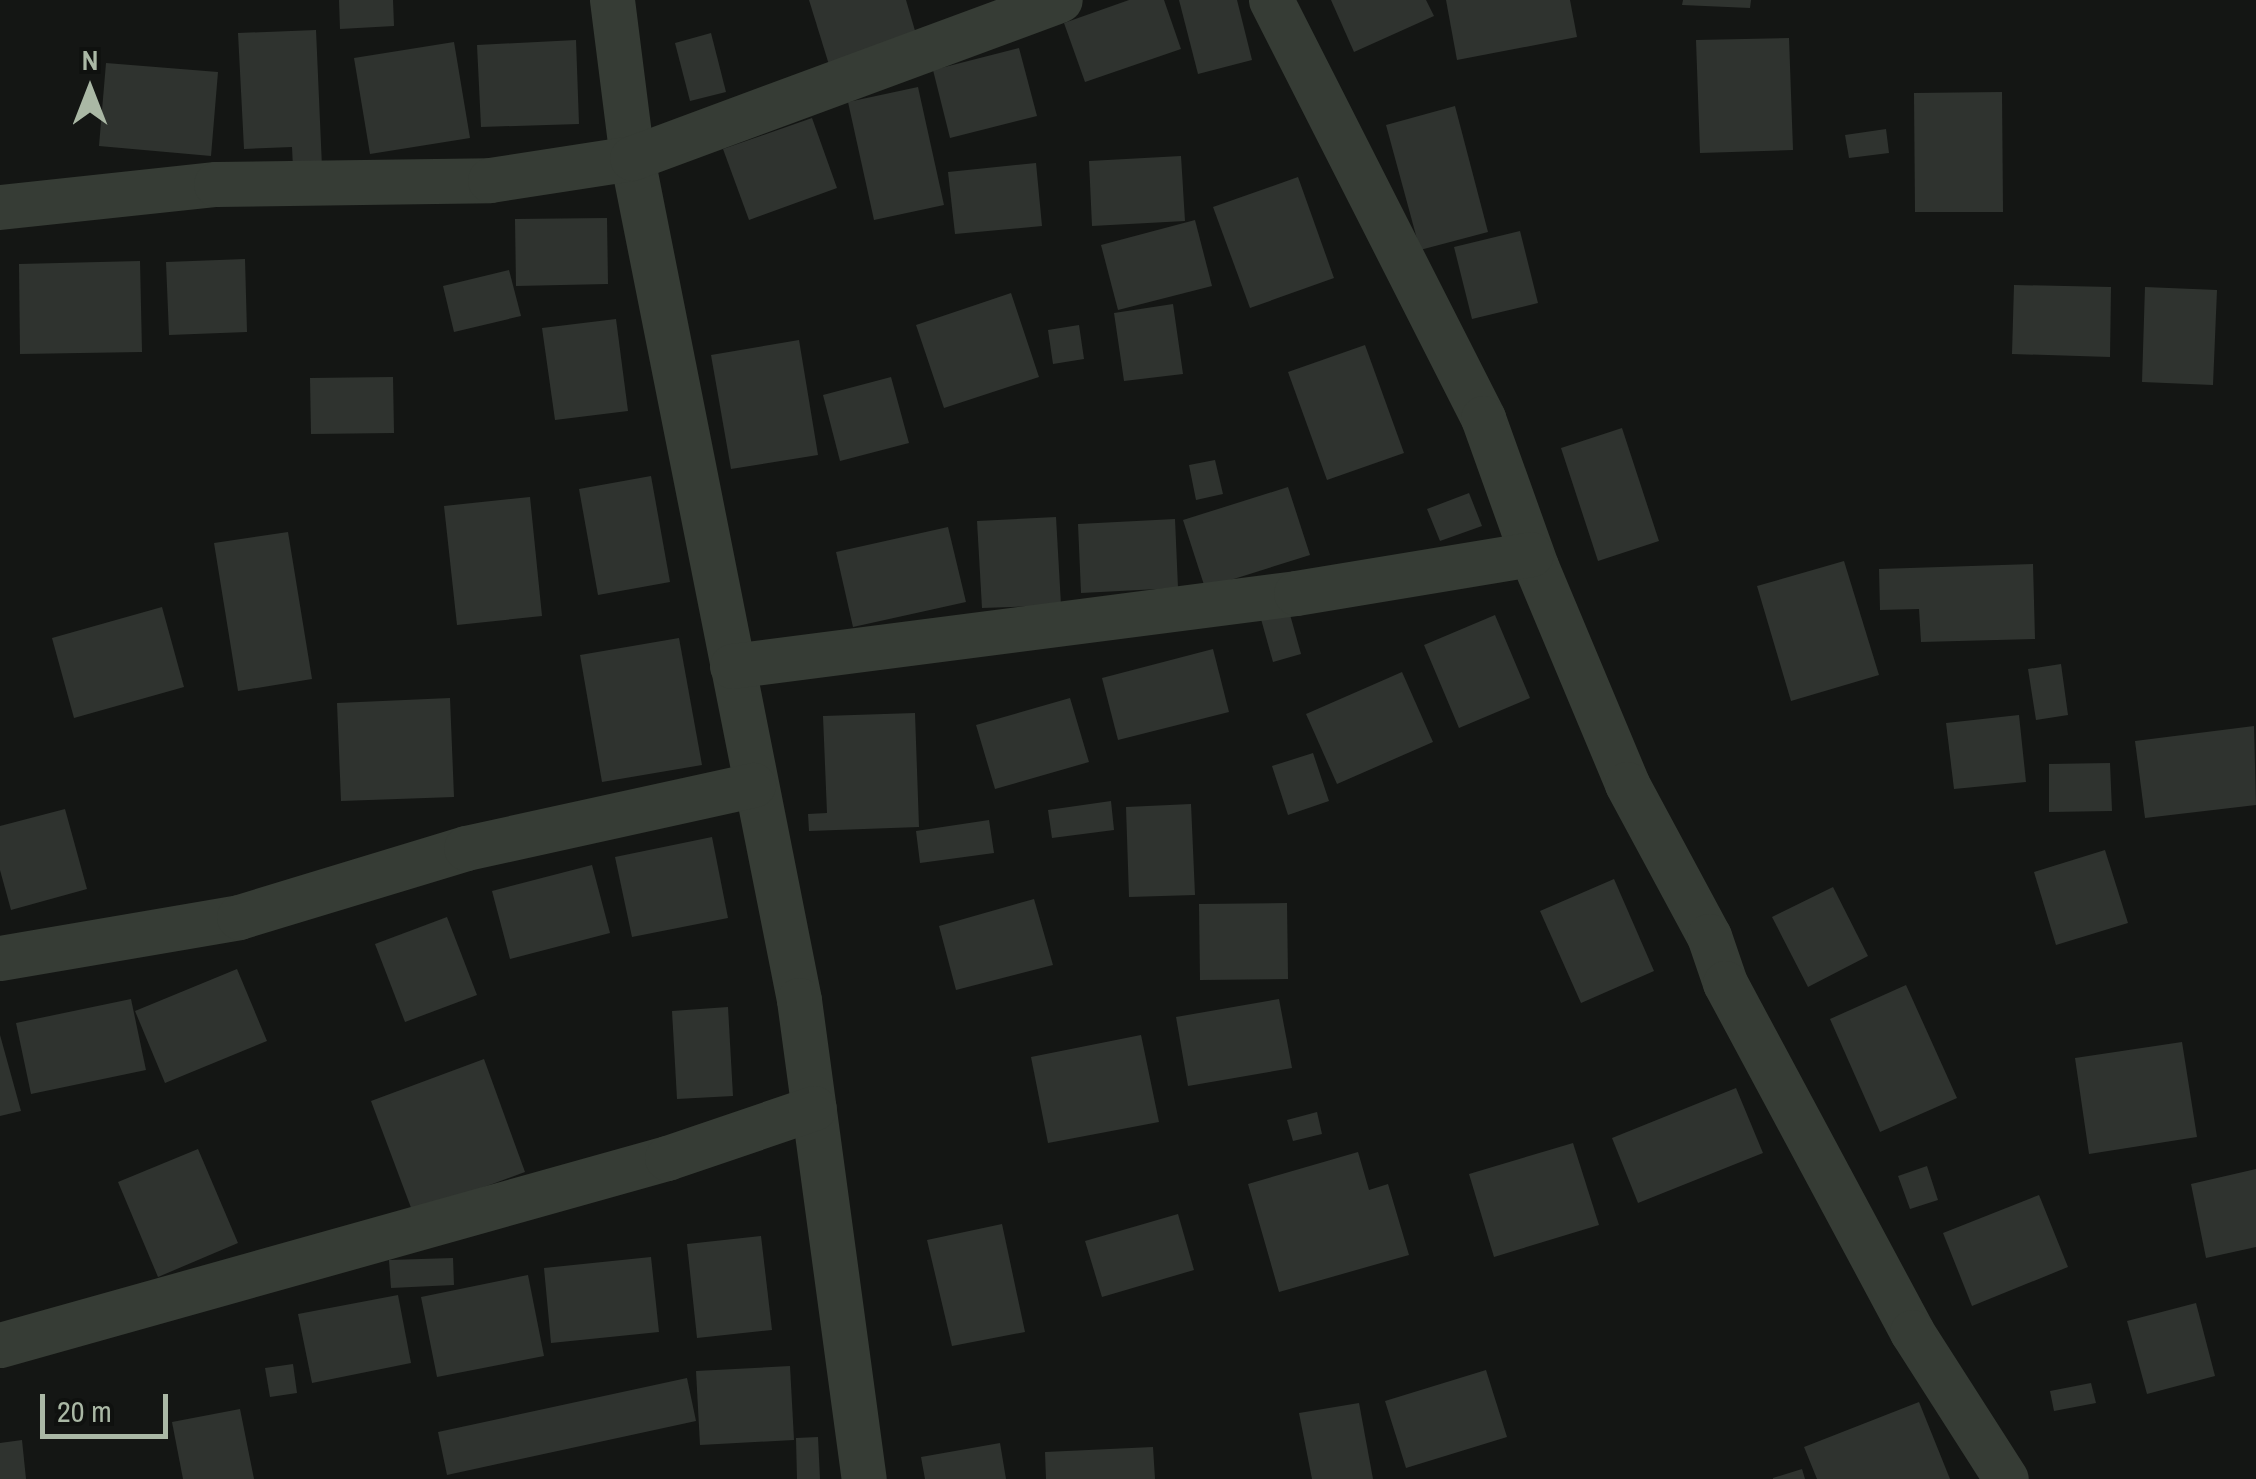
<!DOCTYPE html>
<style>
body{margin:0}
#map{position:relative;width:2256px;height:1479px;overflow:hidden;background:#141614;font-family:"Archivo Narrow",sans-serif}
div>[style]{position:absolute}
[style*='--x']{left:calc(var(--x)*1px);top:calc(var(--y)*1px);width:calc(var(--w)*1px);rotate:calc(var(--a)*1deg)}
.building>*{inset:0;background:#2f332f}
.minor>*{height:45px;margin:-22.5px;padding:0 22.5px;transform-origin:22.5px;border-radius:22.5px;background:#363c35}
span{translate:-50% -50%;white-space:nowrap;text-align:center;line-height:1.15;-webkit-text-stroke:9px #0f110f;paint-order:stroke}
.north{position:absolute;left:40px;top:40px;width:100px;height:100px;-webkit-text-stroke:8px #0f110f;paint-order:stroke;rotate:0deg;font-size:28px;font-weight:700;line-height:40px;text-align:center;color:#aab8a5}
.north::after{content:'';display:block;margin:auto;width:35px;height:45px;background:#aab8a5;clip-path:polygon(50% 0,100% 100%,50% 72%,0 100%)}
.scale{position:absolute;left:40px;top:1394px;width:128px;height:45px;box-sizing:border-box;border:5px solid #aab8a5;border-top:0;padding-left:12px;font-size:30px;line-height:35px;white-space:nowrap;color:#aab8a5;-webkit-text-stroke:8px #0f110f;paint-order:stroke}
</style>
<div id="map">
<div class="building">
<i style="clip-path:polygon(339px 0,393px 0,394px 26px,340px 29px)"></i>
<i style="clip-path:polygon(809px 0,906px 0,918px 41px,830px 68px)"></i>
<i style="clip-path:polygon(1129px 0,1164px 0,1181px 49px,1085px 82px,1064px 23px)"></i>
<i style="clip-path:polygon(1179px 0,1237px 0,1252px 60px,1198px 74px)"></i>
<i style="clip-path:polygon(1331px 0,1426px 0,1434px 16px,1354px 52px)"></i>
<i style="clip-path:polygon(1446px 0,1570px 0,1577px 37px,1457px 60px)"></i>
<i style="clip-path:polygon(1683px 0,1751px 0,1750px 8px,1682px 5px)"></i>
<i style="clip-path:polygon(316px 30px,322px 167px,293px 168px,292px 147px,244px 149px,238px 33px)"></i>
<i style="clip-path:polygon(711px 33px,726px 92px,690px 101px,675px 43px)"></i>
<i style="clip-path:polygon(1789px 38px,1793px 150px,1700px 153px,1696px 40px)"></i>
<i style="clip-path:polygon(576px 40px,579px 124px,481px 127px,477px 45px)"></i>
<i style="clip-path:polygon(454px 42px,470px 138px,370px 154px,354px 58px)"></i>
<i style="clip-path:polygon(1019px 48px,1037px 116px,950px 138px,933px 70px)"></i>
<i style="clip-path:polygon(106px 63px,218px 72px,211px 156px,99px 146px)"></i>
<i style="clip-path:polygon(918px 87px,944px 205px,874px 220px,848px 102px)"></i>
<i style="clip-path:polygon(2002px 92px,2003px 212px,1915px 212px,1914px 93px)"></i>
<i style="clip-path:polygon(1455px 106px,1488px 232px,1420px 250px,1386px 125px)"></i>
<i style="clip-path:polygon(812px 118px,837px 188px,749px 220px,723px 149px)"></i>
<i style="clip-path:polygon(1886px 129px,1889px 153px,1849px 158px,1845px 135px)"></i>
<i style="clip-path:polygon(1181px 156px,1185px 221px,1092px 226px,1089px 161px)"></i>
<i style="clip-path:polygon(1036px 163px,1042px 226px,955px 234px,948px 172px)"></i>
<i style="clip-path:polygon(1298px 177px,1334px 278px,1250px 308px,1213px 207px)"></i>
<i style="clip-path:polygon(607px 218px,608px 284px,516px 286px,515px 219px)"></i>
<i style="clip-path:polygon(1195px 220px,1212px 286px,1118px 310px,1101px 245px)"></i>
<i style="clip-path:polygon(1520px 231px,1538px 303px,1472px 319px,1454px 247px)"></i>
<i style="clip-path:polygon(245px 259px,247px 332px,169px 335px,166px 262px)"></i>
<i style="clip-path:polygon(140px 261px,142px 352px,20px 354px,19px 264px)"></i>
<i style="clip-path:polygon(509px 270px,521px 316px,454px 332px,443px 286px)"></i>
<i style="clip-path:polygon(2014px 285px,2111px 287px,2110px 357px,2012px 354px)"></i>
<i style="clip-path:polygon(2145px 287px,2217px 290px,2213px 385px,2142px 382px)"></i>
<i style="clip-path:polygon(1011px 293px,1039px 377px,944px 408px,916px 325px)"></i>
<i style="clip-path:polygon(1173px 304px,1183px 374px,1124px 381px,1114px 313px)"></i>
<i style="clip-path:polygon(616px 319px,628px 411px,555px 420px,542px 328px)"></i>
<i style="clip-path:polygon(1079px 325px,1084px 359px,1053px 364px,1048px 330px)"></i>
<i style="clip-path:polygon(799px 340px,818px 455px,731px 469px,711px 355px)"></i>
<i style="clip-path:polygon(1365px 345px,1404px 453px,1327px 480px,1288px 372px)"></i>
<i style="clip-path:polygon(393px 377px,394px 433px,311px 434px,310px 378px)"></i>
<i style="clip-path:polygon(891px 377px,909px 443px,840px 461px,823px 395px)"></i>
<i style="clip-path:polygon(1622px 428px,1659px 541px,1598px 561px,1561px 448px)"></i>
<i style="clip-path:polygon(1215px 460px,1223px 494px,1196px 500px,1189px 465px)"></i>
<i style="clip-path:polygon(651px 476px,670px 582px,598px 595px,579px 489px)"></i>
<i style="clip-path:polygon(1288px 487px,1310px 555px,1205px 588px,1183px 520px)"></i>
<i style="clip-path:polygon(1469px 493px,1482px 526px,1440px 541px,1427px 509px)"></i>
<i style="clip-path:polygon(530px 497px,542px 616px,457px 625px,444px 506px)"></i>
<i style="clip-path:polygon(1056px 517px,1061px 605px,982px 608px,977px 521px)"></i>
<i style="clip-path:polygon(1175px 519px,1178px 588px,1081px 593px,1078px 524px)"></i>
<i style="clip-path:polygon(948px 527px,966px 602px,853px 627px,836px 552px)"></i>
<i style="clip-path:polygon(288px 532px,312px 679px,238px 691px,214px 543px)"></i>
<i style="clip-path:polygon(1844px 561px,1879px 675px,1791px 701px,1757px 586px)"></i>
<i style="clip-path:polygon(2033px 564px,2035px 639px,1921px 642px,1919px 609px,1880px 610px,1879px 569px)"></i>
<i style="clip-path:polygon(162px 607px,184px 687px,74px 718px,52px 638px)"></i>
<i style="clip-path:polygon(1289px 611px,1301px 654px,1273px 662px,1261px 619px)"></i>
<i style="clip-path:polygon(1495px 615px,1530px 698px,1459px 728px,1424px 645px)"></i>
<i style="clip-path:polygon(679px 638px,702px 765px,602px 782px,580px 655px)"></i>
<i style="clip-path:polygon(1213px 649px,1229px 712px,1118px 740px,1102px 678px)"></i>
<i style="clip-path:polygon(2061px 664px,2068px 715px,2036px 720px,2028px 669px)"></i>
<i style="clip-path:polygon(1402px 672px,1433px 742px,1337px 784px,1306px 714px)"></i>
<i style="clip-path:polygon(450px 698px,454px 797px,341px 801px,337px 703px)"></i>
<i style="clip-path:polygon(1070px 698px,1089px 762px,995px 789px,976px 725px)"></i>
<i style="clip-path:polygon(915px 713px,919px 827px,809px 831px,808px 814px,827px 813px,823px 716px)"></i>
<i style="clip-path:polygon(2019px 715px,2026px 782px,1954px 789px,1946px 723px)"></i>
<i style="clip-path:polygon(2254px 726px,2256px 805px,2145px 818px,2135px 741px)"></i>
<i style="clip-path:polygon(1313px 753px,1329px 801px,1288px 815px,1272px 766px)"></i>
<i style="clip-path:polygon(2110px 763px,2112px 811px,2049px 812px,2049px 764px)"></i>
<i style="clip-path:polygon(1111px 801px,1114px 830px,1052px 838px,1048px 810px)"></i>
<i style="clip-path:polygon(1191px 804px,1195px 895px,1129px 897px,1126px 807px)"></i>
<i style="clip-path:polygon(65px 809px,87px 889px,11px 910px,0 870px,0 826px)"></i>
<i style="clip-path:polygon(989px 820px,994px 853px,920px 863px,916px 831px)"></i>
<i style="clip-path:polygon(712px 837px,728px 918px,632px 937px,615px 857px)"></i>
<i style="clip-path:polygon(2105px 850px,2128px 923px,2056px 945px,2034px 872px)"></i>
<i style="clip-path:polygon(592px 865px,610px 933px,510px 959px,492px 891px)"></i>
<i style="clip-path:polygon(1614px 879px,1654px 971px,1581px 1003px,1540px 911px)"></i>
<i style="clip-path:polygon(1833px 887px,1868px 956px,1808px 987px,1772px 917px)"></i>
<i style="clip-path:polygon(1034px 899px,1053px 965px,956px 990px,939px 926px)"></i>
<i style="clip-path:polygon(1287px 903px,1288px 979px,1200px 980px,1199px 904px)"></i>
<i style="clip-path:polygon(447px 917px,477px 995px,405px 1022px,375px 944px)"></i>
<i style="clip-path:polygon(237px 969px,267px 1041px,165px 1083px,135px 1011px)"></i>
<i style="clip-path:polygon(1906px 985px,1957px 1098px,1880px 1132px,1830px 1019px)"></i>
<i style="clip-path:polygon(131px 999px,146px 1070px,31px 1094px,16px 1023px)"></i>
<i style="clip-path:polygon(1279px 999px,1292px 1068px,1188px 1086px,1176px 1017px)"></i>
<i style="clip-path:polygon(728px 1007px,733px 1096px,677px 1099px,672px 1011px)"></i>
<i style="clip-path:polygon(0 1035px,21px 1111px,0 1116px)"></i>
<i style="clip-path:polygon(1141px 1035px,1159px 1122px,1048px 1143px,1031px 1057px)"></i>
<i style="clip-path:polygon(2182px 1042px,2197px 1137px,2089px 1154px,2075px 1058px)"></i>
<i style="clip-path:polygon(484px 1059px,525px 1172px,413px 1213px,371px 1101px)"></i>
<i style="clip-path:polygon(1736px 1088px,1763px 1153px,1638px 1203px,1612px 1138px)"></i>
<i style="clip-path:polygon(1317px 1112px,1322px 1134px,1293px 1141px,1287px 1120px)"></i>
<i style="clip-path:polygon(1573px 1143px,1599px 1225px,1494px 1257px,1469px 1174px)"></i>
<i style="clip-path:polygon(198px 1149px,238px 1243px,158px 1277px,118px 1182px)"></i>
<i style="clip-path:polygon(1358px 1152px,1369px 1190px,1388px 1184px,1409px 1255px,1279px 1292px,1248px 1184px)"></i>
<i style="clip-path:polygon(1927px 1166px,1938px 1200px,1910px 1209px,1898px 1176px)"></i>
<i style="clip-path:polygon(2256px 1169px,2256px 1247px,2206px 1258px,2191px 1184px)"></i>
<i style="clip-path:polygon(2039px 1195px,2068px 1267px,1972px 1306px,1943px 1233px)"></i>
<i style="clip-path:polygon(1178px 1214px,1194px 1270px,1102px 1297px,1085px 1241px)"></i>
<i style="clip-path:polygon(1002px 1224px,1025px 1332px,952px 1346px,927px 1240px)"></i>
<i style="clip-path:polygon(761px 1236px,772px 1330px,697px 1338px,687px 1244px)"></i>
<i style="clip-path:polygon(651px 1257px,659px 1332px,551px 1343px,544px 1268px)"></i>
<i style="clip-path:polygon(453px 1258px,454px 1285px,391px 1288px,389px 1260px)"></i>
<i style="clip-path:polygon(528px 1275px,544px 1356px,437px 1377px,421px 1297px)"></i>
<i style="clip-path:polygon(398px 1295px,411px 1363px,312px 1383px,298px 1314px)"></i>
<i style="clip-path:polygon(2196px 1303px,2215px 1376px,2147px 1394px,2127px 1321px)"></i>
<i style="clip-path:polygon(293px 1364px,297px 1393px,270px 1397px,265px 1368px)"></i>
<i style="clip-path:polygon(790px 1366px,794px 1440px,700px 1445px,696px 1371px)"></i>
<i style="clip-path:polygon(1486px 1370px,1507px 1437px,1406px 1468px,1385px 1401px)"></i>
<i style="clip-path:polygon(687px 1378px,696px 1421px,447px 1475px,438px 1432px)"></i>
<i style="clip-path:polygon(2091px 1383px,2096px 1403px,2054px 1411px,2050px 1391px)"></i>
<i style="clip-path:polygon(1919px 1402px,1950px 1479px,1817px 1479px,1804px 1447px)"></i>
<i style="clip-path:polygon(1359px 1403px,1373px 1479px,1312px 1479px,1299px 1413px)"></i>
<i style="clip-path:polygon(240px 1409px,254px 1479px,183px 1479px,172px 1422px)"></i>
<i style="clip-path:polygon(818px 1437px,820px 1479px,797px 1479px,796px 1438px)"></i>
<i style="clip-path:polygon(22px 1440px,26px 1479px,0 1479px,0 1443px)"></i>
<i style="clip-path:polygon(1000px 1443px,1006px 1479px,925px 1479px,921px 1457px)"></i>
<i style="clip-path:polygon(1153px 1447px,1155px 1479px,1046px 1479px,1045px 1452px)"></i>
<i style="clip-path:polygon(1802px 1469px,1805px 1479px,1773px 1479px,1773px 1478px)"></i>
</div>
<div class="minor">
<i style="--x:612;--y:0;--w:159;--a:82.8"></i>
<i style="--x:632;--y:158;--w:858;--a:78.78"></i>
<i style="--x:799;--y:1000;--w:483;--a:82.3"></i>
<i style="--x:1271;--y:0;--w:469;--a:63.1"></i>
<i style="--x:1483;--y:418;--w:157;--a:70.3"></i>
<i style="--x:1536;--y:566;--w:236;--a:67.3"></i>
<i style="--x:1627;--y:784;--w:173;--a:61.7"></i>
<i style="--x:1709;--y:936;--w:50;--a:71.2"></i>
<i style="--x:1725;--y:983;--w:396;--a:61.8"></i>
<i style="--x:1912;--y:1332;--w:174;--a:57.4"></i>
<i style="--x:0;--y:207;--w:217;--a:-6.1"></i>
<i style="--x:216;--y:184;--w:274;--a:-0.8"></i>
<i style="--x:490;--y:180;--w:144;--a:-8.8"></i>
<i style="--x:632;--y:158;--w:456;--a:-20.3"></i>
<i style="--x:732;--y:666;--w:569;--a:-7.37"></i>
<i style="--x:1296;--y:593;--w:238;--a:-9.4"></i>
<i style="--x:0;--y:958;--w:242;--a:-9.7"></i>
<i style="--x:239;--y:917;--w:237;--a:-16.9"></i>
<i style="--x:466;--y:848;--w:294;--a:-12.4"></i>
<i style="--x:0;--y:1345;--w:693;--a:-15.66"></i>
<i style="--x:667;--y:1158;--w:155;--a:-18.8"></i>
</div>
<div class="north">N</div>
<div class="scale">20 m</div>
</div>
